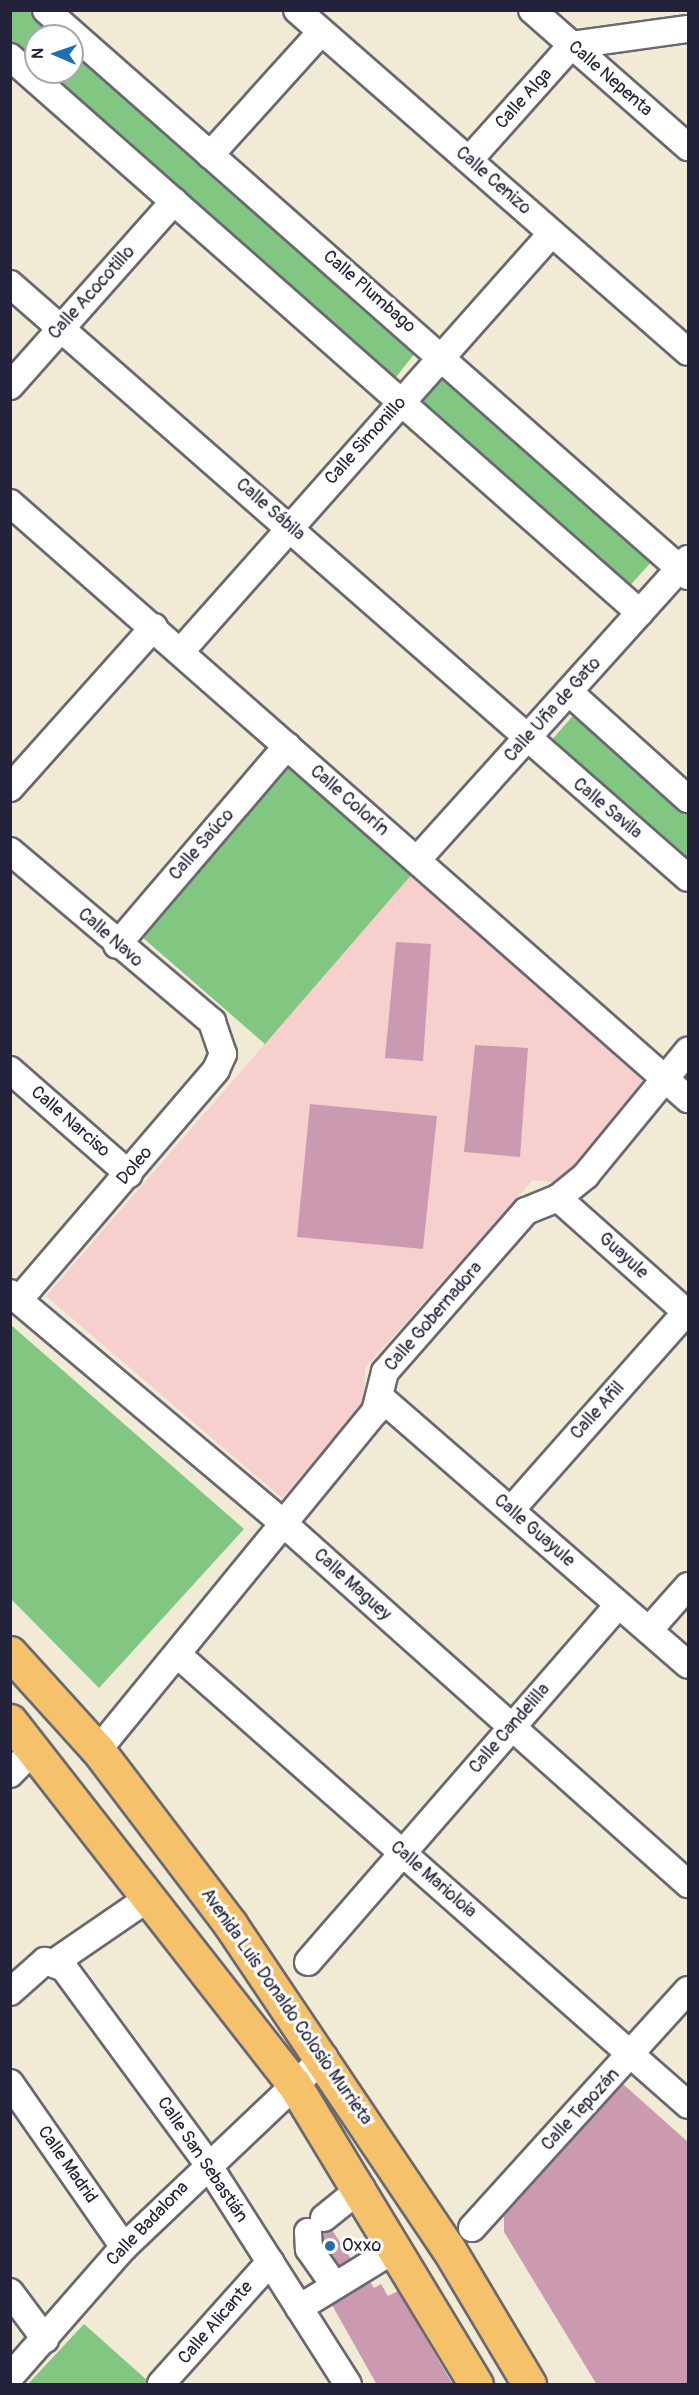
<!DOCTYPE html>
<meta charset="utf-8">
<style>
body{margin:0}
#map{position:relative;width:699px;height:2395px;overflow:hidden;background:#f1ebd6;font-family:Pangolin,sans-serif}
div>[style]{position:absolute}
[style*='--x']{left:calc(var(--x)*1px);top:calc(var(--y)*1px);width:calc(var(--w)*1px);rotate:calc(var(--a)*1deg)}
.built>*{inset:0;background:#f7d0cd}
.green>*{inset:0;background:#81c681}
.building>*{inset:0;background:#cc9ab0}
.roads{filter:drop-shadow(2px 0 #6a6871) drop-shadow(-2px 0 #6a6871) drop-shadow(0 2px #6a6871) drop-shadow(0 -2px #6a6871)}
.minor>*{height:26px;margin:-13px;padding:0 13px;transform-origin:13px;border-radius:13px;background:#fff}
.major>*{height:33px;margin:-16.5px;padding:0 16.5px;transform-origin:16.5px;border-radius:16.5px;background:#f5c16b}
.dots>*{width:16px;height:16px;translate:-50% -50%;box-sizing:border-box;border:3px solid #fff;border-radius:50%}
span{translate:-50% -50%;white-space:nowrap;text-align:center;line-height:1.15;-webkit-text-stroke:6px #fff;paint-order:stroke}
.street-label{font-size:18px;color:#22223b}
.poi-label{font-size:18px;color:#22223b}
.left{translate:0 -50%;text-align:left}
.frame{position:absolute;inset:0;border:12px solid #22223b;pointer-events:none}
.north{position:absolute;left:24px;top:24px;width:60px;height:60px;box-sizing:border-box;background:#fff;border:2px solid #a7a7b1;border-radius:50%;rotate:272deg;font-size:16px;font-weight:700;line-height:24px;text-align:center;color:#22223b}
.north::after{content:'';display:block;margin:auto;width:21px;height:27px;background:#1f6fb2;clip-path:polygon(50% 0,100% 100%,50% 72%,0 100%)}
</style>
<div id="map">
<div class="built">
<i style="clip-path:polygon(413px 873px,650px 1077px,564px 1183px,533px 1180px,365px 1368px,364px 1403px,282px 1498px,46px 1296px)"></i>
</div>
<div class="green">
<i style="clip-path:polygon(11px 11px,29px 11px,58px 36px,36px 36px,36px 69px,11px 47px)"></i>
<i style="clip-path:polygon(72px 49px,415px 353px,393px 381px,39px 72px,72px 72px)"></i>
<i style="clip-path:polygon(442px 378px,653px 560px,626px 590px,419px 404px)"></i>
<i style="clip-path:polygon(578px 710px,688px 808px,688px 860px,550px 742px)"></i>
<i style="clip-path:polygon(291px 765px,413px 873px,265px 1044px,142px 937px)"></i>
<i style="clip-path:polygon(11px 1325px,244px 1529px,99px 1688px,11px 1599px)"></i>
<i style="clip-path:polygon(84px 2324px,149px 2382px,147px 2384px,28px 2384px)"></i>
</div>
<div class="building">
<i style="clip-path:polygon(396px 942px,431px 944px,423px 1061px,385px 1058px)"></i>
<i style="clip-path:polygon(475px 1045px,528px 1048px,520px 1157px,464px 1152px)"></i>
<i style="clip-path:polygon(310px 1104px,437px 1116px,423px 1249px,297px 1237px)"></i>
<i style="clip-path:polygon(623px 2084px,688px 2142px,688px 2385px,597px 2385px,504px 2232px,504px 2216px)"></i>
<i style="clip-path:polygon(332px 2230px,351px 2259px,339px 2266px,324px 2244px,323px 2233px)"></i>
<i style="clip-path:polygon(370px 2282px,374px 2288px,381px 2284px,388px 2296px,398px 2291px,453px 2385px,377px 2385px,332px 2305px)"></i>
</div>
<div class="roads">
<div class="minor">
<i style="--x:46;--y:10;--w:856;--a:41.4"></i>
<i style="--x:297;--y:10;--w:519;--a:41.18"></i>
<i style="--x:532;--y:10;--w:208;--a:41.3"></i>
<i style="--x:10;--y:57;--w:840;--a:41.43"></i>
<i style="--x:210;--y:155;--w:166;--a:-47.9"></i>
<i style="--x:469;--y:160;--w:154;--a:-48.2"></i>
<i style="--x:572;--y:45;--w:117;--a:-7.9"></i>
<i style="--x:10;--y:284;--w:901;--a:41.22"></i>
<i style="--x:10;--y:386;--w:247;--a:-48.4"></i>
<i style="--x:10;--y:503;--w:903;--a:41.32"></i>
<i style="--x:182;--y:650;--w:557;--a:-48.42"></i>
<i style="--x:569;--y:692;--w:160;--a:42"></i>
<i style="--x:10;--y:788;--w:216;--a:-48.2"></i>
<i style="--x:10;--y:851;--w:265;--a:40.2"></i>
<i style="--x:212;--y:1022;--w:34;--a:71"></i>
<i style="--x:223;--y:1054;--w:17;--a:114"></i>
<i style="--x:216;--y:1070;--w:303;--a:130.6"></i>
<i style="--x:417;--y:860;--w:405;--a:-48"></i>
<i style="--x:117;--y:945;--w:262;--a:-49.5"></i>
<i style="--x:10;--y:1070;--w:158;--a:41.2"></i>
<i style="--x:558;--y:1198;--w:174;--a:41.7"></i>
<i style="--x:10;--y:1293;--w:357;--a:40.1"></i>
<i style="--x:283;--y:1523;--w:543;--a:41.71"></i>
<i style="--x:380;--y:1397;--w:408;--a:41"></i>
<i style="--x:511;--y:1510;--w:264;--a:-48.5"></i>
<i style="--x:649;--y:1630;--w:59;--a:-48.4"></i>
<i style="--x:178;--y:1655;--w:680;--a:41.42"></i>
<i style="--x:98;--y:1750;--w:437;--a:-50.7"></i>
<i style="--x:375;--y:1412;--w:41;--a:-76"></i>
<i style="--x:385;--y:1372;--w:214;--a:-48.8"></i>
<i style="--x:526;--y:1211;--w:35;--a:-22"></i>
<i style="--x:558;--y:1198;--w:36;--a:-39"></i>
<i style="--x:586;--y:1175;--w:161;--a:-50.6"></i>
<i style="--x:10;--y:1774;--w:36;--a:-46"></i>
<i style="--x:55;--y:1962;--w:115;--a:-34.4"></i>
<i style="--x:308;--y:1962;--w:473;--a:-49"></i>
<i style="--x:10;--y:1992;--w:47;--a:-41.5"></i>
<i style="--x:45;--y:1961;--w:20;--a:20"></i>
<i style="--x:64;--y:1968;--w:242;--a:53.7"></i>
<i style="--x:207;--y:2163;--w:262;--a:57.5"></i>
<i style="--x:10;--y:2083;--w:200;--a:55.2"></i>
<i style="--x:324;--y:2218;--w:48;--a:-39"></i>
<i style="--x:472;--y:2228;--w:321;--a:-47.8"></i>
<i style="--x:308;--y:2232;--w:17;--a:87"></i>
<i style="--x:309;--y:2249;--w:45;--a:54.9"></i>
<i style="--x:10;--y:2292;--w:59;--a:53.3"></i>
<i style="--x:299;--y:2308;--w:115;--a:-31.5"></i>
<i style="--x:10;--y:2377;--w:173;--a:-48.8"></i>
<i style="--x:124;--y:2247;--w:276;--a:-43.5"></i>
<i style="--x:161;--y:2384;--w:164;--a:-48.2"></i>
</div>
<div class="major">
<i style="--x:10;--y:1653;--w:131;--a:47.8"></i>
<i style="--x:98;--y:1750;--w:218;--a:52.8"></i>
<i style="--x:230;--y:1924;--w:391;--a:56.1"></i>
<i style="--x:448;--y:2248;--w:158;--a:59.2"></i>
<i style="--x:10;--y:1721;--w:461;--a:52"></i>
<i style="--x:294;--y:2084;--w:351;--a:58.8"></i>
</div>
</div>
<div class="dots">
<i style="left:330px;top:2246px;background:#1f6fb2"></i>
</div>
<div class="street-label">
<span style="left:610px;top:79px;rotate:41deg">Calle Nepenta</span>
<span style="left:524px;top:99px;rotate:-48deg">Calle Alga</span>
<span style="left:493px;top:181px;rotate:41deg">Calle Cenizo</span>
<span style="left:369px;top:292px;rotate:41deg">Calle Plumbago</span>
<span style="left:92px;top:293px;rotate:-48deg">Calle Acocotillo</span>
<span style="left:366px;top:441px;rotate:-48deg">Calle Simonillo</span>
<span style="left:270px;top:510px;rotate:41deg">Calle Sábila</span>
<span style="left:553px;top:710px;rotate:-48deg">Calle Uña de Gato</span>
<span style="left:349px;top:801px;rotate:41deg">Calle Colorín</span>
<span style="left:607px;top:809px;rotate:40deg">Calle Savila</span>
<span style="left:202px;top:845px;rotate:-49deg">Calle Saúco</span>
<span style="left:110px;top:938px;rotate:41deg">Calle Navo</span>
<span style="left:70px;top:1122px;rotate:41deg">Calle Narciso</span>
<span style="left:135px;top:1166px;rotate:-50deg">Doleo</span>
<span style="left:623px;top:1256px;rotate:42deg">Guayule</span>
<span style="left:434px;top:1317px;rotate:-49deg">Calle Gobernadora</span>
<span style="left:598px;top:1411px;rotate:-48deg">Calle Añil</span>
<span style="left:534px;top:1531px;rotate:41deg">Calle Guayule</span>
<span style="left:352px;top:1585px;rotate:42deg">Calle Maguey</span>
<span style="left:510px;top:1729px;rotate:-49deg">Calle Candelilla</span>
<span style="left:433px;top:1880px;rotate:41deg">Calle Marioloia</span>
<span style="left:286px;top:2007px;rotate:55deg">Avenida Luis Donaldo Colosio Murrieta</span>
<span style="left:581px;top:2110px;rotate:-47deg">Calle Tepozán</span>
<span style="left:202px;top:2160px;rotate:56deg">Calle San Sebastián</span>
<span style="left:67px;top:2165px;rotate:55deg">Calle Madrid</span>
<span style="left:148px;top:2224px;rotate:-46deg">Calle Badalona</span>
<span style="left:216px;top:2323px;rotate:-49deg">Calle Alicante</span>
</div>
<div class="poi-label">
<span class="left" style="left:342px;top:2246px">Oxxo</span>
</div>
<div class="frame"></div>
<div class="north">N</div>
</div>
